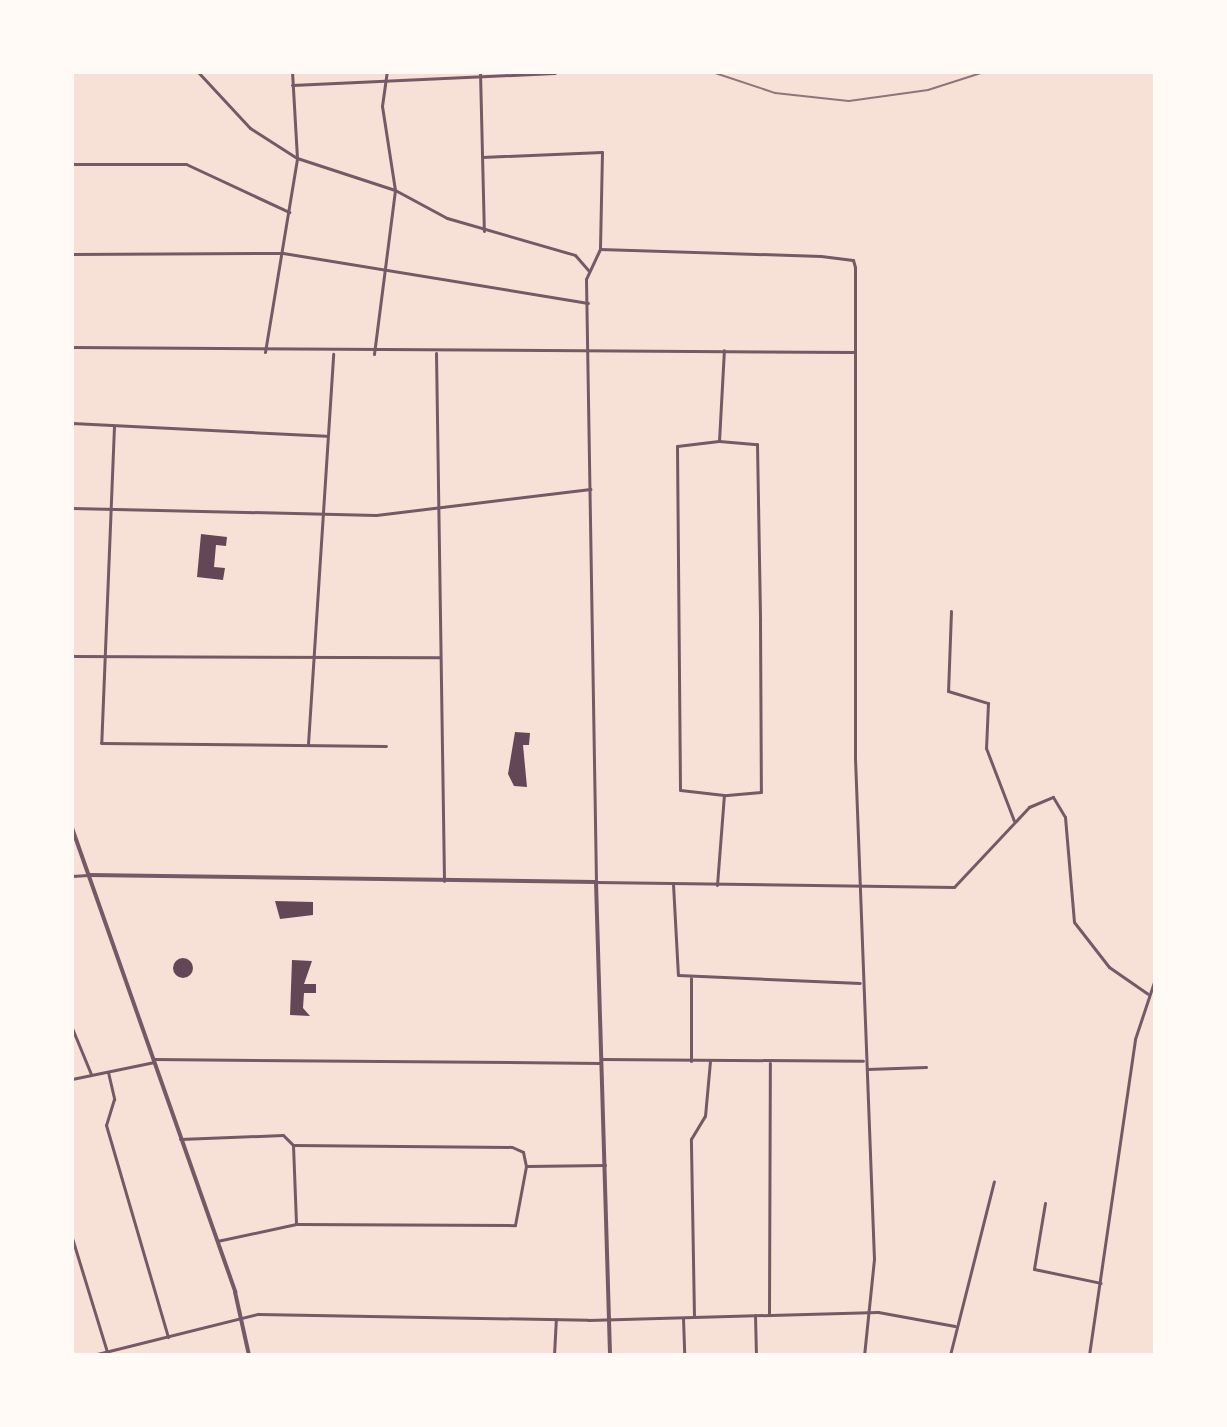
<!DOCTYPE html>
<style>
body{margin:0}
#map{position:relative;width:1227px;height:1427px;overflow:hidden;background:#f7e1d7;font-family:"PT Sans",sans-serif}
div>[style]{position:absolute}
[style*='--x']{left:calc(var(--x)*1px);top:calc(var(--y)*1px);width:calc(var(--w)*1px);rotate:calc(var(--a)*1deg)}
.building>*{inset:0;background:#644757}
.round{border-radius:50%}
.minor>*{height:3px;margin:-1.5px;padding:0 1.5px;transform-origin:1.5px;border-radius:1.5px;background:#755966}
.tertiary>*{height:4px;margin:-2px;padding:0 2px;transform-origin:2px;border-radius:2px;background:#755966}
.rail>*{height:2px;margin:-1px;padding:0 1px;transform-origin:1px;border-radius:1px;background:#8f747c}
span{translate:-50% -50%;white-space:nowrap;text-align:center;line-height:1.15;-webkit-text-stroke:7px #fffaf5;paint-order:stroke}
.frame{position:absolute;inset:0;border:74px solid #fffaf5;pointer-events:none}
</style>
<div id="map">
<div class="building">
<i style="clip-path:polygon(201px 534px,227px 537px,226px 546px,216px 545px,214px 567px,225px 568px,223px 580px,197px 577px)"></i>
<i style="clip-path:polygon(515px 732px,530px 733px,529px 745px,523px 745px,527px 787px,514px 786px,508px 774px)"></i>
<i style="clip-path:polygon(275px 901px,313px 902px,313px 915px,280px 919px)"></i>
<i class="round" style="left:173px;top:958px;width:20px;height:20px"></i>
<i style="clip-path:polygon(292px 960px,312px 961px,304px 984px,316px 984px,316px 993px,304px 993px,303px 1008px,310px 1016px,290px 1015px)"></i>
</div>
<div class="minor">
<i style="--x:198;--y:72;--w:76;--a:47.1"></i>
<i style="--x:250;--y:128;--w:56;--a:32.6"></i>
<i style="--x:297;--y:158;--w:103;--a:18.1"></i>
<i style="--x:395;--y:190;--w:59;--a:28.3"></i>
<i style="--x:447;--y:218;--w:133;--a:16.1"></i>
<i style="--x:575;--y:255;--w:20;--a:49"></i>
<i style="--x:480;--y:72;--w:159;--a:88.6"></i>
<i style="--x:292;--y:85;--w:263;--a:-2.6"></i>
<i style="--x:482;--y:157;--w:120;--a:-2.4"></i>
<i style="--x:602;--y:152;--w:97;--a:91.2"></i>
<i style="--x:600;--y:249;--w:33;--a:115"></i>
<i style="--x:586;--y:279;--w:603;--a:89.05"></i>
<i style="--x:596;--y:882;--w:358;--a:0.8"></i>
<i style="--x:954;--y:887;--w:110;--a:-46.8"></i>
<i style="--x:1029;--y:807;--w:26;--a:-23"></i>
<i style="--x:1053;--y:797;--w:23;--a:59"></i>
<i style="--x:1065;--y:817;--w:105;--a:85.1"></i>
<i style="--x:1074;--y:922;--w:57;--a:52.1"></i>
<i style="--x:1109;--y:967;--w:47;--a:34.7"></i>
<i style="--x:72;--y:164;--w:114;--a:0"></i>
<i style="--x:186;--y:164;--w:114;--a:25"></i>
<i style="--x:600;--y:249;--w:221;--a:1.8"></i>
<i style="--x:821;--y:256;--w:32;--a:7"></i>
<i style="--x:853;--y:260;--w:7;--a:74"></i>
<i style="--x:855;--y:267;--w:491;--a:90"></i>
<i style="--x:855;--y:758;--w:501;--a:87.83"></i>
<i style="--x:874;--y:1259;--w:97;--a:95.9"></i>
<i style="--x:72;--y:254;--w:211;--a:-0.3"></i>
<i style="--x:283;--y:253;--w:309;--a:9.3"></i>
<i style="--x:72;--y:347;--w:782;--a:0.37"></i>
<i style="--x:265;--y:352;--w:197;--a:-80.6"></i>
<i style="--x:297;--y:158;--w:86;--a:-93.3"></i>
<i style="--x:436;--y:353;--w:528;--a:89.13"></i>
<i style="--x:374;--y:354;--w:165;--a:-82.7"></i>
<i style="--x:395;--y:190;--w:85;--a:-98.8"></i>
<i style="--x:382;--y:106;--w:34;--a:-82"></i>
<i style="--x:72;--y:423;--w:254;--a:2.9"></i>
<i style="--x:114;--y:426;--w:317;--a:92.3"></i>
<i style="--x:101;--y:743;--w:285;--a:0.6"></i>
<i style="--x:719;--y:441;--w:38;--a:5"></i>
<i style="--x:757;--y:444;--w:177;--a:89"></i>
<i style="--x:760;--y:621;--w:171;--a:89.7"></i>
<i style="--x:761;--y:792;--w:37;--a:175"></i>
<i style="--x:72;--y:508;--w:304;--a:1.3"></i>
<i style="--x:376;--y:515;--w:216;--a:-6.9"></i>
<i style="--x:951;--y:611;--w:80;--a:92.1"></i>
<i style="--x:948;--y:691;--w:42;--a:16.7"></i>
<i style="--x:988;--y:703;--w:45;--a:92.5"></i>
<i style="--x:986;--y:748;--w:78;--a:69"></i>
<i style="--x:72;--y:656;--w:368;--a:0.2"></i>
<i style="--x:308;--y:744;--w:391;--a:-86.3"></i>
<i style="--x:72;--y:876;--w:16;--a:-4"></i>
<i style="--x:673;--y:884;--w:91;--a:86.9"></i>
<i style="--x:678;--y:975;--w:182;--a:2.5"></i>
<i style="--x:717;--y:885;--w:90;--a:-85.6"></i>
<i style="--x:724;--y:795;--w:44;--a:-173.5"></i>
<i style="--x:680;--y:790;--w:344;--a:-90.5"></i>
<i style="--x:677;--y:446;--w:42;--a:-6.8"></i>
<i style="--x:719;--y:441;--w:91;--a:-86.9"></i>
<i style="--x:72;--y:1028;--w:50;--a:67.6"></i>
<i style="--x:153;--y:1059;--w:448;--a:0.5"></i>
<i style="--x:601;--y:1059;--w:262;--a:0.4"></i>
<i style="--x:691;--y:1061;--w:83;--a:-90"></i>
<i style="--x:867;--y:1069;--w:59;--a:-1.9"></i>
<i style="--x:108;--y:1072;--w:28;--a:77"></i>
<i style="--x:114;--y:1099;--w:27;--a:107"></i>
<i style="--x:106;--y:1125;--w:221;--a:73.7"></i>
<i style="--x:72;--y:1079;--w:84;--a:-11.7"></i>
<i style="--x:180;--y:1139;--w:103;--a:-2.2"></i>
<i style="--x:283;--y:1135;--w:14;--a:45"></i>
<i style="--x:293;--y:1145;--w:219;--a:0.5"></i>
<i style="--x:512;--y:1147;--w:12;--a:24"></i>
<i style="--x:523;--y:1152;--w:14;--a:78"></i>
<i style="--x:526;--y:1166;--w:79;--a:-0.7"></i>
<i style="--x:293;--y:1145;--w:79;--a:87.8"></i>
<i style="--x:1045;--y:1203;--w:67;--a:99.5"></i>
<i style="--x:1034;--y:1269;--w:68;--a:11.8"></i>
<i style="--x:72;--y:1238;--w:122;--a:72.9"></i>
<i style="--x:217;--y:1241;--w:81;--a:-12.1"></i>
<i style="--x:296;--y:1224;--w:219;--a:0.3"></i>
<i style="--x:515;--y:1225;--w:60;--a:-79.4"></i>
<i style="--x:769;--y:1314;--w:251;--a:-89.8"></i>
<i style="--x:755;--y:1315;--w:40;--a:88.6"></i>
<i style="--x:694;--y:1317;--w:178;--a:-91"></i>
<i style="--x:691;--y:1139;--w:27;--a:-59"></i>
<i style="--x:705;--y:1116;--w:55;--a:-84.8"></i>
<i style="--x:683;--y:1318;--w:37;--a:88"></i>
<i style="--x:93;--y:1355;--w:170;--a:-14"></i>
<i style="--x:258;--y:1314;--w:330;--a:1"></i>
<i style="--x:588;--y:1320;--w:290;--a:-1.6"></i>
<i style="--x:878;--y:1312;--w:78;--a:10.3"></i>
<i style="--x:554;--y:1355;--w:36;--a:-87"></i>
<i style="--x:950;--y:1355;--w:179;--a:-75.8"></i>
<i style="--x:1089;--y:1355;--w:319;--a:-81.7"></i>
<i style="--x:1135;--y:1039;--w:63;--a:-71.6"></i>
</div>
<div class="tertiary">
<i style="--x:72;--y:828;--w:492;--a:70.6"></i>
<i style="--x:235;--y:1292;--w:65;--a:77.5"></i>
<i style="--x:88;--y:875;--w:508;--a:0.79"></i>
<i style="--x:596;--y:882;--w:473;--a:88.3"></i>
</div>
<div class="rail">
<i style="--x:712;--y:72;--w:66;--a:18.4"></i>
<i style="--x:775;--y:93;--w:74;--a:6.2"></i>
<i style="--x:849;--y:101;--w:80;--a:-7.9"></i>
<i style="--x:928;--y:90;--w:59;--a:-17.8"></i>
</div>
<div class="frame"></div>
</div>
